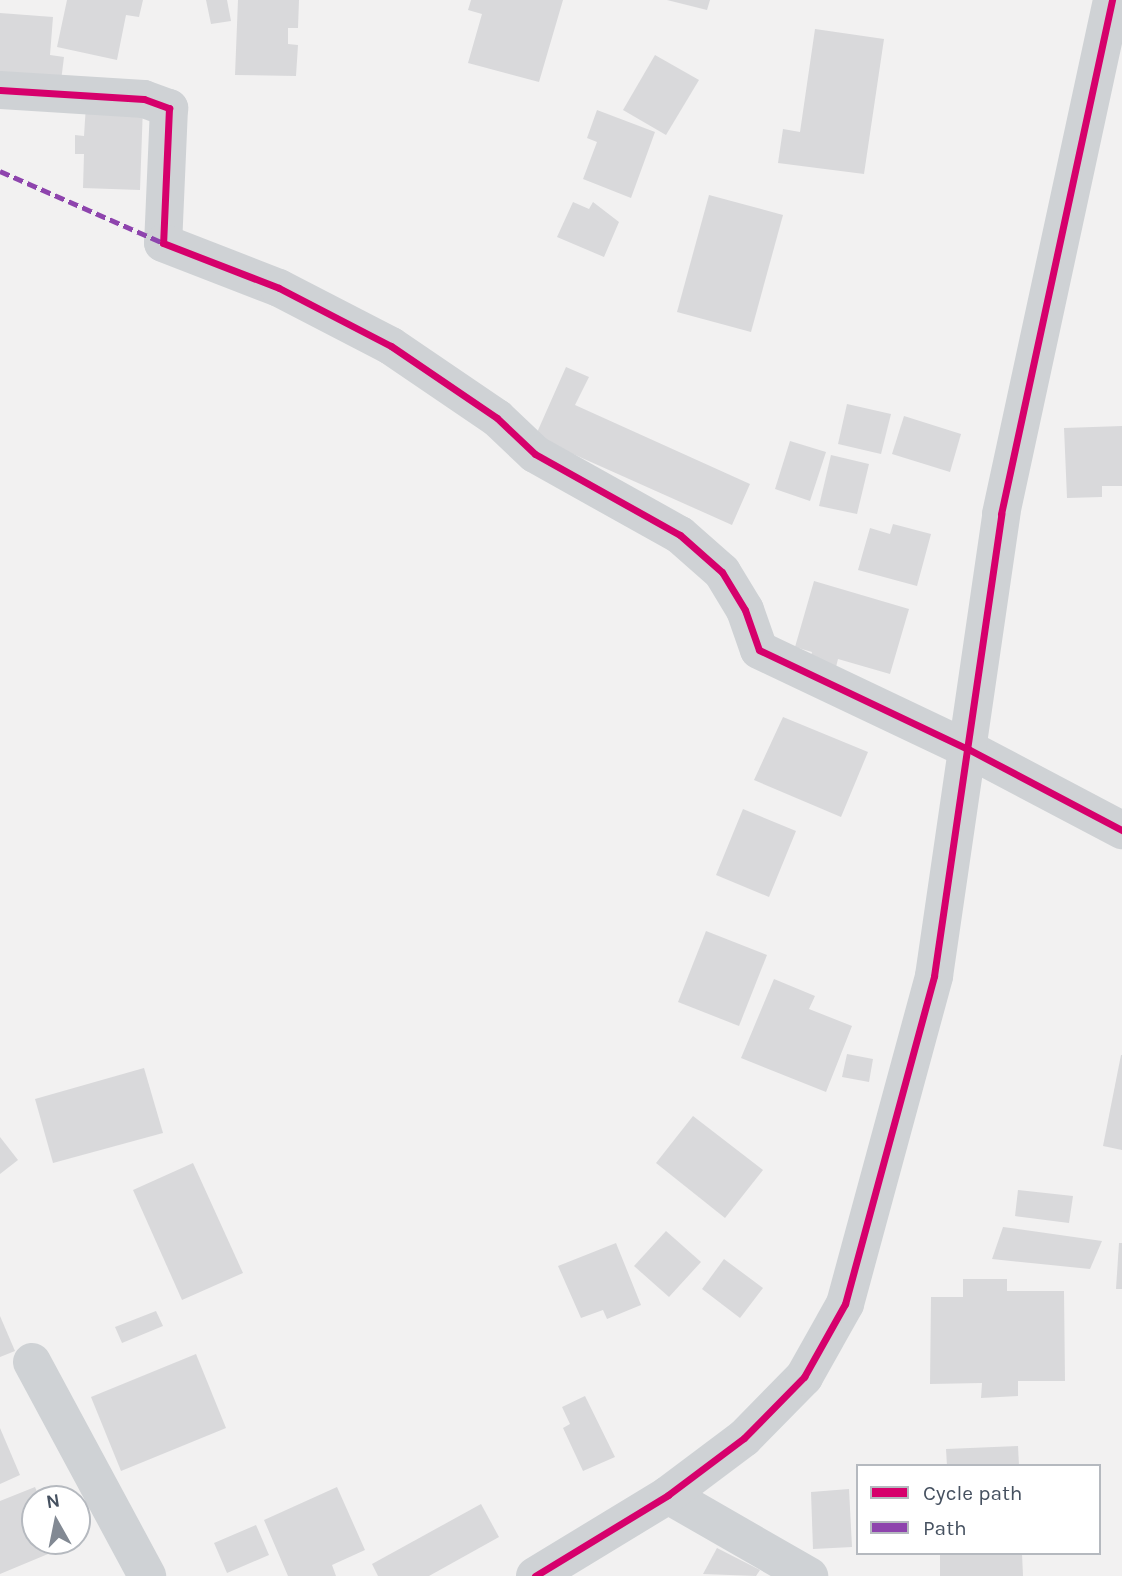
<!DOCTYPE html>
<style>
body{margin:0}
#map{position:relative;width:1122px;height:1576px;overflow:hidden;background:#f2f1f1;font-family:Karla,sans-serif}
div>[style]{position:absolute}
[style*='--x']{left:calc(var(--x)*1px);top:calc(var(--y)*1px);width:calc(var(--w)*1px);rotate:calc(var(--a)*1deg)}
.building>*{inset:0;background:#d9d9db}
.minor>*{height:38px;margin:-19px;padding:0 19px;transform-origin:19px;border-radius:19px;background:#cfd2d5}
.tertiary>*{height:38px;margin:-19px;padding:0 19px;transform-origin:19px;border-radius:19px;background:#cfd2d5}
.quiet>*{height:5px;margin-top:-2.5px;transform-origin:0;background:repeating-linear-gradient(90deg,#8e44ad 0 10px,transparent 0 15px)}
.cycleway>*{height:7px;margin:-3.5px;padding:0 3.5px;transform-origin:3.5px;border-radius:3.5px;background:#d6006c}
span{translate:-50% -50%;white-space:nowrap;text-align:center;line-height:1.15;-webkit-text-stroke:5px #fff;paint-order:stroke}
.legend{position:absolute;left:856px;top:1464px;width:245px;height:91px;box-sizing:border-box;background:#fff;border:2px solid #b5b9bf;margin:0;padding:9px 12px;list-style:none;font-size:21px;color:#465160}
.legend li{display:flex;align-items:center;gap:14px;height:35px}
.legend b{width:35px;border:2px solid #b5b9bf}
.north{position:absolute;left:21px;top:1485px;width:70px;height:70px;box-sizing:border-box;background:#fff;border:2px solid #b5b9bf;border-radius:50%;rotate:351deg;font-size:19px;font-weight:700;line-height:28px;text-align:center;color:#465160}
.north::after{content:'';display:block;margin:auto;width:24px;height:32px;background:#828993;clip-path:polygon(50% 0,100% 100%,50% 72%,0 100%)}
</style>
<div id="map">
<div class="building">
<i style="clip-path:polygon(67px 0,143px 0,139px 17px,126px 15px,117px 60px,57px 47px)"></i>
<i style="clip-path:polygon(206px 0,227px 0,231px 21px,211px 24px)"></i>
<i style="clip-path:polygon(238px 0,299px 0,298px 28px,288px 28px,288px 44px,298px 45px,296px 76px,235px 75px)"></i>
<i style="clip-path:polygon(471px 0,563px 0,539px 82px,468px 63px,482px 14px,468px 10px)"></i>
<i style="clip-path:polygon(667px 0,710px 0,707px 10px)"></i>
<i style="clip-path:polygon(0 13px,53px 17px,50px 55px,64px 57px,61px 81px,0 75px)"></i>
<i style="clip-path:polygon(815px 29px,884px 39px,864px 174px,778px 163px,783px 129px,800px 132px)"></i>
<i style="clip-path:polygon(655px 55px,699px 80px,666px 135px,623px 110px)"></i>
<i style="clip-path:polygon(86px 105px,143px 106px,140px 190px,83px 188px,84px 154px,75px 154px,75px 135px,84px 136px)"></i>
<i style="clip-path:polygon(597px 110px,655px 132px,631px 198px,583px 179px,597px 142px,587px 138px)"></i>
<i style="clip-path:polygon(709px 195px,783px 215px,751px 332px,677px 312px)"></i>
<i style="clip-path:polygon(573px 202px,589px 209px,593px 202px,619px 222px,604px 257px,557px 237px)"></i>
<i style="clip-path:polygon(566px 367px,589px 377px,575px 405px,750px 484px,732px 525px,535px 437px)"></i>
<i style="clip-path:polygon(847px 404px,891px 414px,881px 454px,838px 444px)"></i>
<i style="clip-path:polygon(904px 416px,961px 434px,950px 472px,892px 454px)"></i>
<i style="clip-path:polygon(1122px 426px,1122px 486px,1102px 486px,1102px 497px,1067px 498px,1064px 428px)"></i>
<i style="clip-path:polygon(790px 441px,826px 452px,810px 501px,775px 489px)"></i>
<i style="clip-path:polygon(831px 455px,869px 464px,857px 514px,819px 506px)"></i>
<i style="clip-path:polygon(893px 524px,931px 534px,917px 586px,858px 570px,870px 528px,890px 534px)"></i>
<i style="clip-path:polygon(814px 581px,909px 609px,890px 674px,838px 659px,836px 667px,810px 660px,812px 652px,795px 647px)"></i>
<i style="clip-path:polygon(783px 717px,868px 752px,841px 817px,754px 780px)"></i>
<i style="clip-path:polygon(743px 809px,796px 831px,769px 897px,716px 875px)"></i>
<i style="clip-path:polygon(706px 931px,767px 955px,739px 1026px,678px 1002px)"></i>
<i style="clip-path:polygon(774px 979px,815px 996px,809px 1009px,852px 1026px,826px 1092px,741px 1058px)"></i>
<i style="clip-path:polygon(847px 1054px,873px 1059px,869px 1082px,842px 1077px)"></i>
<i style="clip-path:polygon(1121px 1055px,1122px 1055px,1122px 1150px,1103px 1146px)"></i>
<i style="clip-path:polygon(144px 1068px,163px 1133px,53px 1163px,35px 1099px)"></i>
<i style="clip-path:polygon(693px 1116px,763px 1170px,725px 1218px,656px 1163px)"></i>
<i style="clip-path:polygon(0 1137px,18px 1160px,0 1174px)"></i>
<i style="clip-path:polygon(193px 1163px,243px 1273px,182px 1300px,133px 1190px)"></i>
<i style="clip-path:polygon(1018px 1190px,1073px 1196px,1069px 1223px,1015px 1216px)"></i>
<i style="clip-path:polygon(1003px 1227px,1102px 1241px,1090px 1269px,992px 1259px)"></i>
<i style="clip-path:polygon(666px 1231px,701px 1262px,669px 1297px,634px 1266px)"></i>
<i style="clip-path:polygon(616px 1243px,641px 1305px,607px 1319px,603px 1310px,581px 1318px,558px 1266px)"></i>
<i style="clip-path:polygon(1119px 1243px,1122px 1243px,1122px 1289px,1116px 1289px)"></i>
<i style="clip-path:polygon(724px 1259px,763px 1288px,740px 1318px,702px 1289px)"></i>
<i style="clip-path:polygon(963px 1279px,1007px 1279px,1007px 1291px,1064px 1291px,1065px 1381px,1018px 1381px,1018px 1396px,981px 1398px,982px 1383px,930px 1384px,931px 1297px,963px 1297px)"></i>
<i style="clip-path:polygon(156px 1311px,163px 1326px,122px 1343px,115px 1327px)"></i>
<i style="clip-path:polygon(0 1316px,15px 1351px,0 1357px)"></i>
<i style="clip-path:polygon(196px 1354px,226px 1428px,121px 1471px,91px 1397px)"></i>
<i style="clip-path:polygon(585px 1396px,615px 1457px,583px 1471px,563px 1428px,570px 1424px,562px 1407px)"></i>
<i style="clip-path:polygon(0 1428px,20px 1475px,0 1484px)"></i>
<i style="clip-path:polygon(1018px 1446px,1019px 1466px,947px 1466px,946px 1449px)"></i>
<i style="clip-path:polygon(35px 1487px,40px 1499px,35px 1499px,35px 1541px,57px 1541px,60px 1549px,0 1574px,0 1501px)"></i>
<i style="clip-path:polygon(337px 1487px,365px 1550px,332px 1565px,336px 1576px,288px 1576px,264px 1520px)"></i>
<i style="clip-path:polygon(849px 1489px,852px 1547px,813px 1549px,811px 1492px)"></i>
<i style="clip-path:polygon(481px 1504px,499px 1537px,429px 1576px,378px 1576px,372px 1564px)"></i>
<i style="clip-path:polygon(256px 1525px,269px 1555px,227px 1573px,214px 1543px)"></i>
<i style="clip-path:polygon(717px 1548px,760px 1570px,756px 1576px,703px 1574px)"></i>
<i style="clip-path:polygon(940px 1553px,1022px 1553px,1023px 1576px,940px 1576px)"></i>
</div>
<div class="minor">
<i style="--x:0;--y:90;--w:144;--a:3.6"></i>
<i style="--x:144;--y:99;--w:27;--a:20"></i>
<i style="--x:169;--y:108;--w:135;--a:92.5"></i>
<i style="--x:163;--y:243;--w:124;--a:21.2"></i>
<i style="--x:279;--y:288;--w:126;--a:27.4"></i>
<i style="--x:391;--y:346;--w:128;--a:34.2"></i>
<i style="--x:497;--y:418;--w:52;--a:43.5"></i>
<i style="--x:535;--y:454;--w:166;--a:29.2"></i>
<i style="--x:680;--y:535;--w:56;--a:41.4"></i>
<i style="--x:722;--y:572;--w:44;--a:58.8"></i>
<i style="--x:745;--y:610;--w:42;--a:70.7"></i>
<i style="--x:759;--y:650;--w:233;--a:25.4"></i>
<i style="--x:32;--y:1362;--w:243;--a:61.7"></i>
<i style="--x:668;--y:1495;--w:163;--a:29.9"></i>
</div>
<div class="tertiary">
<i style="--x:970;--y:750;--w:172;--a:27.8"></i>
<i style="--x:535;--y:1576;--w:156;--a:-31.3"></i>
<i style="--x:668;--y:1495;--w:95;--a:-36.9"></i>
<i style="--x:744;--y:1438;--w:86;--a:-45.5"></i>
<i style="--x:804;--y:1377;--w:84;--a:-60.7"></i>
<i style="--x:845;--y:1304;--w:340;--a:-74.8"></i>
<i style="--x:934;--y:976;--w:467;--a:-81.7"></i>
<i style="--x:1001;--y:514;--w:526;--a:-77.81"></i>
</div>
<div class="quiet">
<i style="--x:0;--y:171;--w:178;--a:23.8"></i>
</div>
<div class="cycleway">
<i style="--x:0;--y:90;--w:144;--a:3.6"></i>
<i style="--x:144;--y:99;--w:27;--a:20"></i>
<i style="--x:169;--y:108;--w:135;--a:92.5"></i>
<i style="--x:163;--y:243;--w:124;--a:21.2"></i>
<i style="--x:279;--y:288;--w:126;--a:27.4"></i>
<i style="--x:391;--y:346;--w:128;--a:34.2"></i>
<i style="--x:497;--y:418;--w:52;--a:43.5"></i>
<i style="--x:535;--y:454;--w:166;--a:29.2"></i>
<i style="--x:680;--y:535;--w:56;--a:41.4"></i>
<i style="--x:722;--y:572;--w:44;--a:58.8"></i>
<i style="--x:745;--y:610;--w:42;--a:70.7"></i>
<i style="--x:759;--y:650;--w:233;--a:25.4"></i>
<i style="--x:970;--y:750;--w:172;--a:27.8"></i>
<i style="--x:535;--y:1576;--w:156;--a:-31.3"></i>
<i style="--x:668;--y:1495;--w:95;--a:-36.9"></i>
<i style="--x:744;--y:1438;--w:86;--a:-45.5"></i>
<i style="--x:804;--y:1377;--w:84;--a:-60.7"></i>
<i style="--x:845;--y:1304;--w:340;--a:-74.8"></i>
<i style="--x:934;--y:976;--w:467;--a:-81.7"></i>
<i style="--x:1001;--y:514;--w:526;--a:-77.81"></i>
</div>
<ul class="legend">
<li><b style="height:9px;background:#d6006c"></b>Cycle path</li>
<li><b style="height:9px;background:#8e44ad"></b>Path</li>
</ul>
<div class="north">N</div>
</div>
